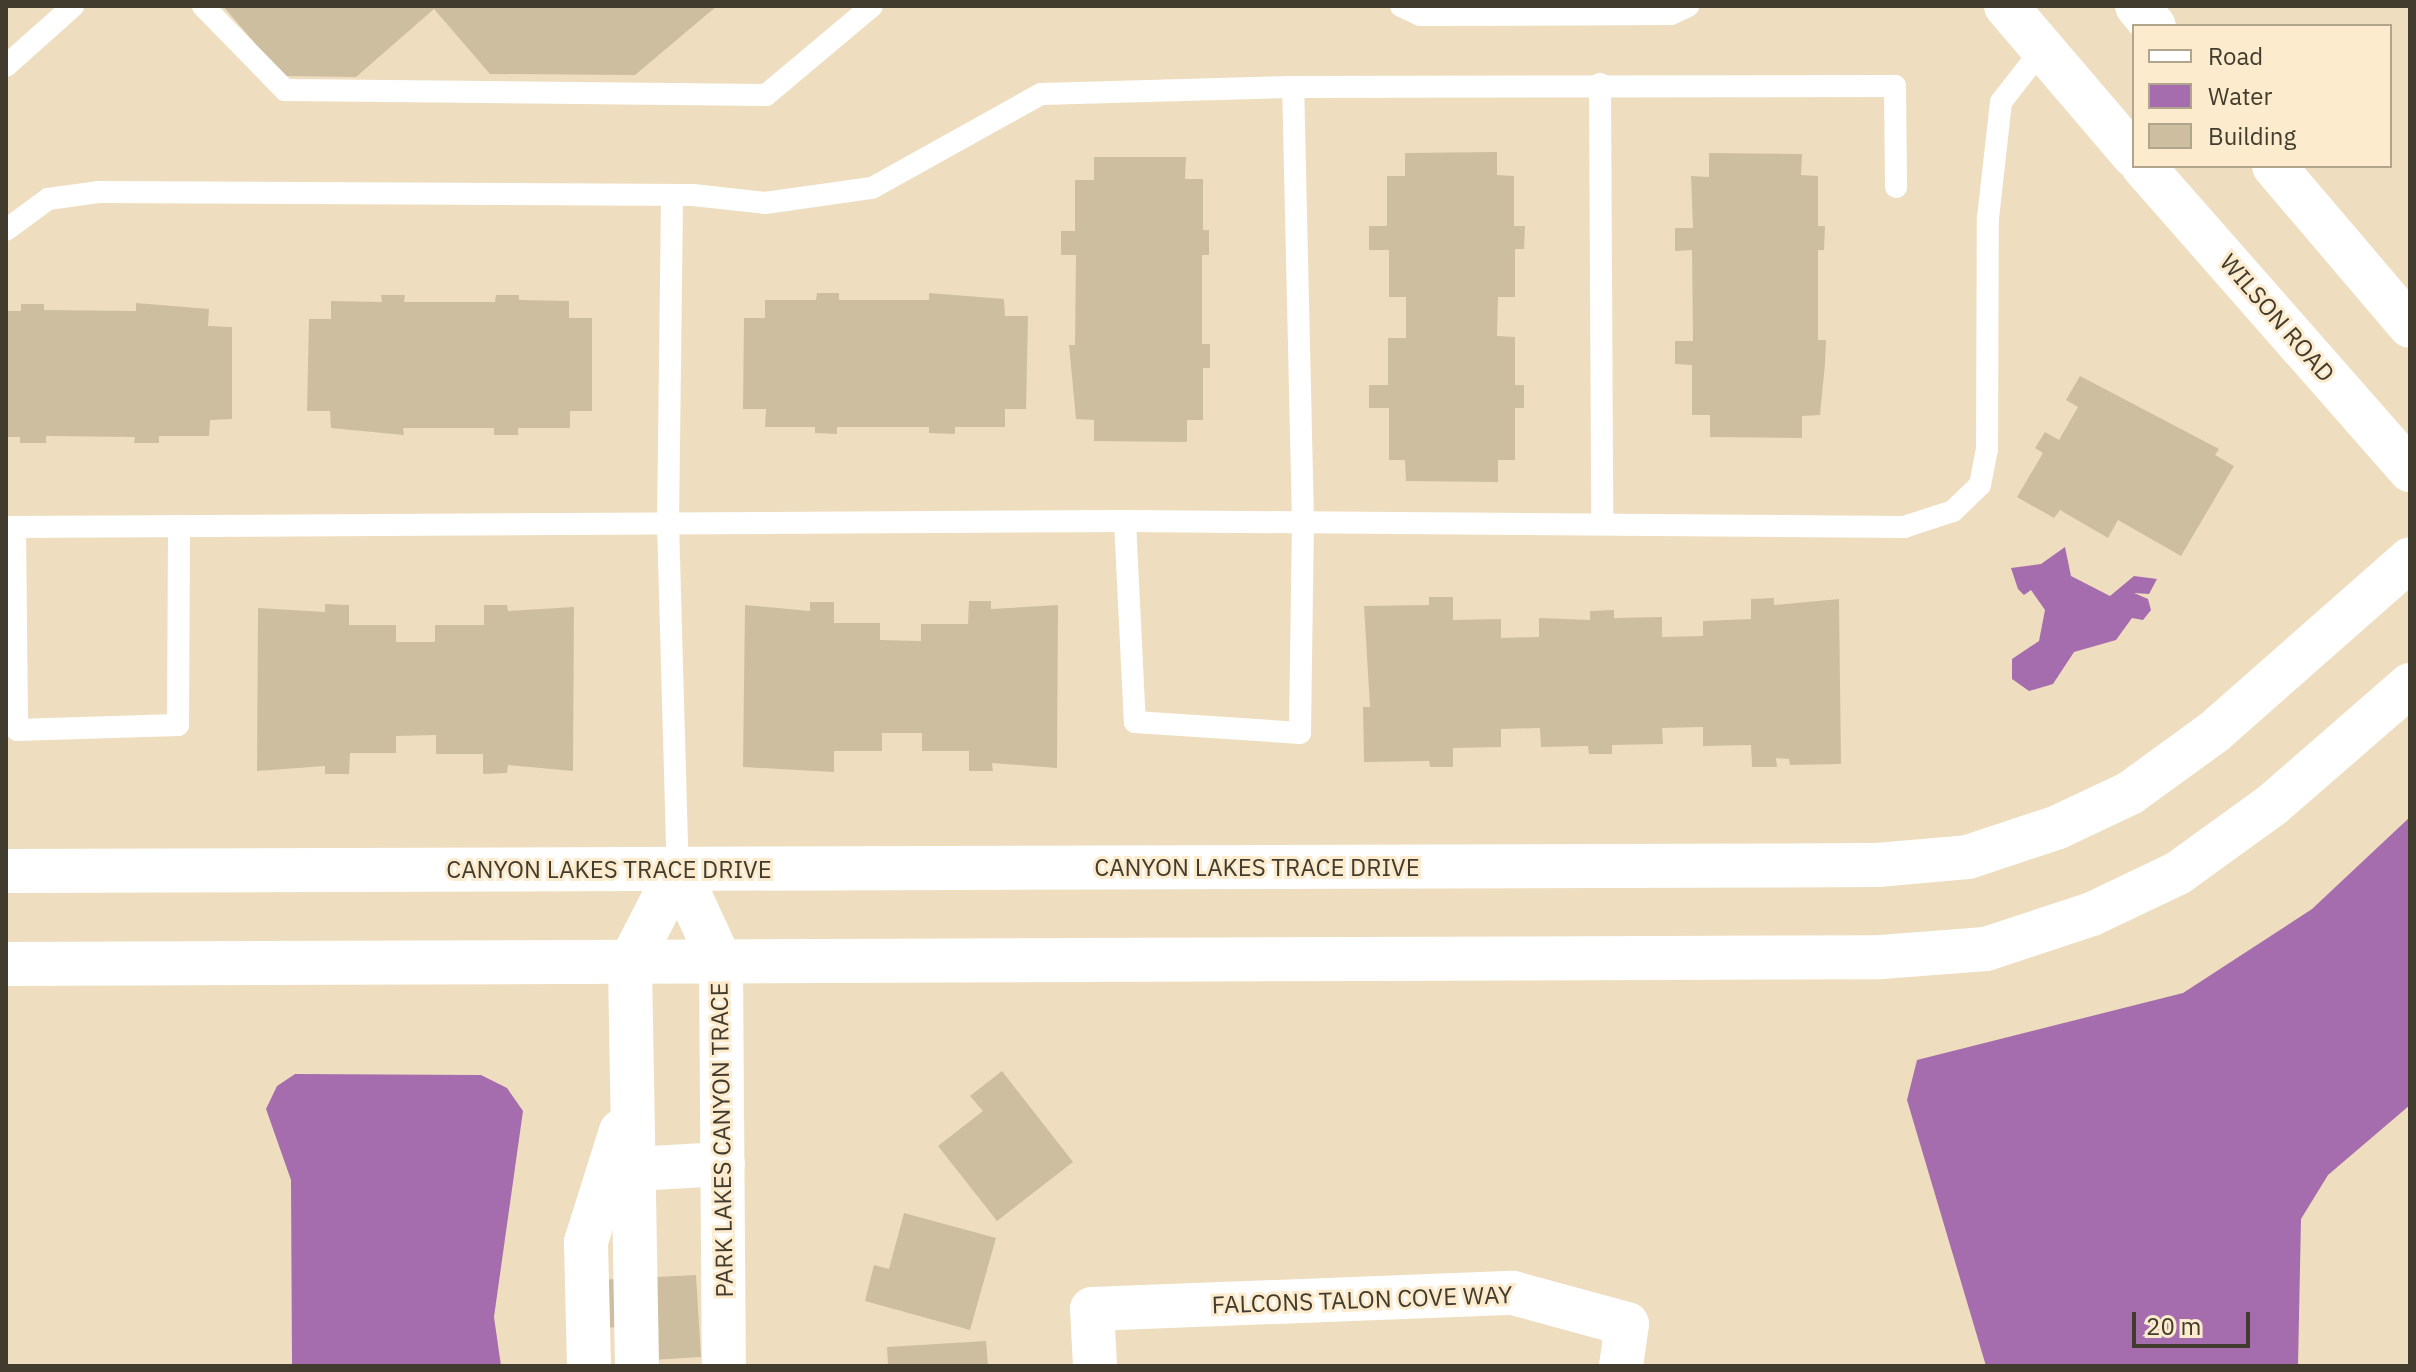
<!DOCTYPE html>
<style>
body{margin:0}
#map{position:relative;width:2416px;height:1372px;overflow:hidden;background:#eedebf;font-family:"IBM Plex Sans",sans-serif}
div>[style]{position:absolute}
[style*='--x']{left:calc(var(--x)*1px);top:calc(var(--y)*1px);width:calc(var(--w)*1px);rotate:calc(var(--a)*1deg)}
.water>*{inset:0;background:#a56dad}
.building>*{inset:0;background:#cebea0}
.service>*{height:22px;margin:-11px;padding:0 11px;transform-origin:11px;border-radius:11px;background:#fff}
.minor>*{height:44px;margin:-22px;padding:0 22px;transform-origin:22px;border-radius:22px;background:#fff}
.tertiary>*{height:44px;margin:-22px;padding:0 22px;transform-origin:22px;border-radius:22px;background:#fff}
.secondary>*{height:44px;margin:-22px;padding:0 22px;transform-origin:22px;border-radius:22px;background:#fff}
span{translate:-50% -50%;white-space:nowrap;text-align:center;line-height:1.15;-webkit-text-stroke:6px #fcebcc;paint-order:stroke}
.street-label{font-size:24px;color:#423c2f}
.frame{position:absolute;inset:0;border:8px solid #423c2f;pointer-events:none}
.legend{position:absolute;left:2132px;top:24px;width:260px;height:144px;box-sizing:border-box;background:#fcebcc;border:2px solid #b2a58d;margin:0;padding:10px 14px;list-style:none;font-size:24px;color:#423c2f}
.legend li{display:flex;align-items:center;gap:16px;height:40px}
.legend b{width:40px;border:2px solid #b2a58d}
.scale{position:absolute;left:2132px;top:1312px;width:118px;height:36px;box-sizing:border-box;border:4px solid #423c2f;border-top:0;padding-left:10px;font-size:24px;line-height:28px;white-space:nowrap;color:#423c2f;-webkit-text-stroke:6px #fcebcc;paint-order:stroke}
</style>
<div id="map">
<div class="water">
<i style="clip-path:polygon(2065px 547px,2071px 576px,2110px 596px,2134px 576px,2157px 579px,2149px 594px,2134px 593px,2148px 599px,2151px 610px,2143px 620px,2132px 618px,2116px 640px,2074px 652px,2053px 684px,2029px 691px,2012px 679px,2012px 659px,2039px 641px,2045px 610px,2031px 590px,2024px 595px,2018px 589px,2011px 568px,2041px 564px)"></i>
<i style="clip-path:polygon(2410px 817px,2410px 1105px,2328px 1175px,2301px 1219px,2298px 1366px,1986px 1366px,1907px 1100px,1917px 1060px,2183px 993px,2312px 909px)"></i>
<i style="clip-path:polygon(295px 1074px,481px 1075px,507px 1088px,523px 1111px,494px 1317px,501px 1366px,292px 1366px,291px 1180px,266px 1109px,277px 1086px)"></i>
</div>
<div class="building">
<i style="clip-path:polygon(223px 6px,717px 6px,635px 75px,490px 74px,434px 9px,356px 77px,283px 76px)"></i>
<i style="clip-path:polygon(1497px 152px,1497px 175px,1514px 176px,1514px 226px,1525px 226px,1524px 249px,1515px 249px,1515px 297px,1498px 297px,1497px 336px,1515px 337px,1515px 385px,1524px 385px,1524px 408px,1515px 408px,1515px 460px,1498px 460px,1498px 482px,1406px 481px,1405px 460px,1389px 460px,1389px 408px,1369px 408px,1369px 385px,1388px 385px,1388px 338px,1406px 338px,1406px 297px,1389px 297px,1389px 250px,1369px 250px,1369px 226px,1387px 226px,1387px 176px,1405px 176px,1405px 153px)"></i>
<i style="clip-path:polygon(1709px 153px,1802px 154px,1801px 175px,1818px 176px,1818px 226px,1825px 226px,1824px 250px,1818px 250px,1818px 340px,1826px 340px,1825px 364px,1820px 415px,1802px 416px,1802px 438px,1710px 437px,1710px 415px,1692px 415px,1692px 365px,1675px 364px,1675px 341px,1693px 341px,1692px 250px,1675px 251px,1675px 228px,1693px 228px,1691px 176px,1709px 177px)"></i>
<i style="clip-path:polygon(1094px 157px,1186px 157px,1185px 179px,1203px 179px,1203px 230px,1209px 230px,1209px 255px,1202px 255px,1202px 344px,1210px 344px,1210px 368px,1203px 368px,1203px 420px,1187px 420px,1187px 442px,1094px 441px,1094px 420px,1076px 419px,1069px 345px,1075px 345px,1076px 255px,1061px 255px,1061px 231px,1075px 231px,1075px 180px,1094px 180px)"></i>
<i style="clip-path:polygon(817px 293px,839px 293px,839px 300px,929px 300px,929px 293px,1004px 299px,1005px 316px,1028px 316px,1026px 409px,1005px 409px,1005px 427px,955px 427px,955px 434px,929px 433px,929px 427px,837px 427px,837px 434px,815px 433px,815px 427px,765px 427px,766px 409px,743px 409px,744px 318px,765px 318px,765px 300px,816px 300px)"></i>
<i style="clip-path:polygon(381px 295px,405px 295px,404px 302px,495px 302px,496px 295px,519px 295px,519px 300px,569px 301px,569px 318px,592px 318px,592px 411px,570px 411px,570px 428px,518px 428px,518px 435px,494px 435px,494px 428px,403px 428px,404px 435px,331px 428px,330px 411px,307px 411px,309px 319px,331px 319px,331px 301px,382px 302px)"></i>
<i style="clip-path:polygon(136px 303px,209px 309px,208px 326px,232px 327px,232px 419px,210px 420px,209px 436px,159px 436px,159px 443px,134px 443px,135px 437px,46px 436px,46px 443px,20px 443px,20px 437px,6px 437px,6px 311px,21px 311px,21px 304px,44px 304px,44px 310px,136px 311px)"></i>
<i style="clip-path:polygon(2080px 376px,2219px 449px,2215px 455px,2234px 466px,2181px 556px,2118px 520px,2108px 538px,2060px 510px,2054px 518px,2017px 497px,2043px 453px,2035px 448px,2045px 432px,2059px 440px,2078px 407px,2066px 400px)"></i>
<i style="clip-path:polygon(1429px 597px,1453px 597px,1453px 620px,1501px 619px,1501px 638px,1539px 637px,1539px 618px,1590px 620px,1590px 611px,1614px 610px,1614px 618px,1662px 617px,1662px 637px,1703px 636px,1703px 621px,1751px 619px,1751px 599px,1774px 598px,1774px 605px,1839px 599px,1841px 764px,1790px 765px,1789px 759px,1776px 758px,1777px 767px,1752px 767px,1751px 745px,1703px 746px,1703px 727px,1662px 728px,1663px 744px,1612px 745px,1612px 754px,1589px 754px,1588px 746px,1541px 747px,1540px 728px,1501px 729px,1501px 747px,1453px 748px,1453px 767px,1430px 767px,1429px 761px,1364px 762px,1363px 707px,1370px 707px,1364px 606px,1429px 605px)"></i>
<i style="clip-path:polygon(969px 601px,991px 601px,991px 609px,1058px 605px,1057px 768px,992px 763px,993px 771px,969px 771px,969px 751px,922px 751px,922px 733px,882px 733px,882px 751px,834px 751px,834px 772px,743px 767px,745px 605px,810px 611px,810px 602px,834px 602px,834px 623px,880px 623px,880px 640px,921px 641px,921px 624px,968px 624px)"></i>
<i style="clip-path:polygon(325px 604px,349px 605px,349px 625px,396px 625px,396px 642px,435px 642px,435px 625px,484px 625px,484px 605px,507px 605px,508px 611px,574px 607px,573px 771px,508px 765px,507px 773px,483px 774px,483px 754px,436px 754px,436px 735px,396px 736px,396px 753px,350px 753px,349px 774px,325px 774px,325px 766px,257px 771px,258px 608px,325px 612px)"></i>
<i style="clip-path:polygon(1002px 1071px,1073px 1162px,997px 1221px,938px 1146px,983px 1111px,970px 1096px)"></i>
<i style="clip-path:polygon(904px 1213px,996px 1238px,970px 1330px,865px 1301px,874px 1265px,889px 1269px)"></i>
<i style="clip-path:polygon(696px 1275px,701px 1357px,652px 1360px,650px 1326px,598px 1328px,597px 1280px)"></i>
<i style="clip-path:polygon(986px 1341px,988px 1366px,888px 1366px,887px 1347px)"></i>
</div>
<div class="service">
<i style="--x:203;--y:6;--w:117;--a:45.7"></i>
<i style="--x:285;--y:90;--w:481;--a:0.6"></i>
<i style="--x:766;--y:95;--w:138;--a:-40"></i>
<i style="--x:1401;--y:6;--w:21;--a:25"></i>
<i style="--x:1420;--y:15;--w:251;--a:-0.2"></i>
<i style="--x:1671;--y:14;--w:19;--a:-25"></i>
<i style="--x:6;--y:66;--w:90;--a:-41.8"></i>
<i style="--x:1600;--y:84;--w:440;--a:89.7"></i>
<i style="--x:672;--y:199;--w:323;--a:90.7"></i>
<i style="--x:668;--y:522;--w:348;--a:88.4"></i>
<i style="--x:6;--y:230;--w:52;--a:-36.4"></i>
<i style="--x:48;--y:199;--w:50;--a:-8"></i>
<i style="--x:98;--y:192;--w:595;--a:0.29"></i>
<i style="--x:693;--y:195;--w:72;--a:6.3"></i>
<i style="--x:765;--y:203;--w:108;--a:-8"></i>
<i style="--x:872;--y:188;--w:193;--a:-29.1"></i>
<i style="--x:1041;--y:94;--w:252;--a:-1.6"></i>
<i style="--x:1293;--y:87;--w:602;--a:-0.1"></i>
<i style="--x:1895;--y:86;--w:101;--a:89.4"></i>
<i style="--x:1125;--y:521;--w:201;--a:87.2"></i>
<i style="--x:1135;--y:722;--w:165;--a:3.8"></i>
<i style="--x:1300;--y:733;--w:211;--a:-89.2"></i>
<i style="--x:1303;--y:522;--w:435;--a:-91.3"></i>
<i style="--x:6;--y:527;--w:1119;--a:-0.31"></i>
<i style="--x:1125;--y:521;--w:779;--a:0.44"></i>
<i style="--x:1904;--y:527;--w:52;--a:-18.1"></i>
<i style="--x:1953;--y:511;--w:37;--a:-44"></i>
<i style="--x:1980;--y:485;--w:36;--a:-79"></i>
<i style="--x:1987;--y:450;--w:232;--a:-89.8"></i>
<i style="--x:1988;--y:218;--w:117;--a:-83.6"></i>
<i style="--x:2001;--y:102;--w:68;--a:-52.1"></i>
<i style="--x:15;--y:528;--w:202;--a:89.4"></i>
<i style="--x:17;--y:730;--w:161;--a:-1.8"></i>
<i style="--x:178;--y:725;--w:197;--a:-89.7"></i>
</div>
<div class="minor">
<i style="--x:1095;--y:1366;--w:57;--a:-93"></i>
<i style="--x:1092;--y:1309;--w:421;--a:-2.2"></i>
<i style="--x:1513;--y:1293;--w:118;--a:15.2"></i>
<i style="--x:1627;--y:1324;--w:42;--a:98.1"></i>
</div>
<div class="tertiary">
<i style="--x:678;--y:870;--w:102;--a:65.2"></i>
<i style="--x:721;--y:963;--w:403;--a:89.6"></i>
<i style="--x:6;--y:871;--w:1871;--a:-0.18"></i>
<i style="--x:1877;--y:865;--w:91;--a:-5"></i>
<i style="--x:1968;--y:857;--w:95;--a:-18.4"></i>
<i style="--x:2058;--y:827;--w:80;--a:-25.3"></i>
<i style="--x:2130;--y:793;--w:104;--a:-36"></i>
<i style="--x:2214;--y:732;--w:261;--a:-41.4"></i>
<i style="--x:6;--y:964;--w:1875;--a:-0.21"></i>
<i style="--x:1881;--y:957;--w:105;--a:-4.4"></i>
<i style="--x:1986;--y:949;--w:112;--a:-18.3"></i>
<i style="--x:2092;--y:914;--w:95;--a:-25.5"></i>
<i style="--x:2178;--y:873;--w:116;--a:-35.9"></i>
<i style="--x:2272;--y:805;--w:183;--a:-41"></i>
<i style="--x:634;--y:1169;--w:89;--a:-3.2"></i>
<i style="--x:589;--y:1366;--w:124;--a:-91.4"></i>
<i style="--x:586;--y:1242;--w:116;--a:-72.5"></i>
<i style="--x:637;--y:1366;--w:403;--a:-91"></i>
<i style="--x:630;--y:963;--w:105;--a:-62.7"></i>
</div>
<div class="secondary">
<i style="--x:2006;--y:6;--w:197;--a:49.5"></i>
<i style="--x:2137;--y:6;--w:26;--a:50"></i>
<i style="--x:2143;--y:166;--w:405;--a:48.7"></i>
<i style="--x:2274;--y:166;--w:210;--a:49.6"></i>
</div>
<div class="street-label">
<span style="left:2277px;top:318px;rotate:49deg">WILSON ROAD</span>
<span style="left:1257px;top:868px">CANYON LAKES TRACE DRIVE</span>
<span style="left:609px;top:870px">CANYON LAKES TRACE DRIVE</span>
<span style="left:722px;top:1140px;rotate:-91deg">PARK LAKES CANYON TRACE</span>
<span style="left:1362px;top:1300px;rotate:-2deg">FALCONS TALON COVE WAY</span>
</div>
<div class="frame"></div>
<ul class="legend">
<li><b style="height:10px;background:#fff"></b>Road</li>
<li><b style="height:22px;background:#a56dad"></b>Water</li>
<li><b style="height:22px;background:#cebea0"></b>Building</li>
</ul>
<div class="scale">20 m</div>
</div>
